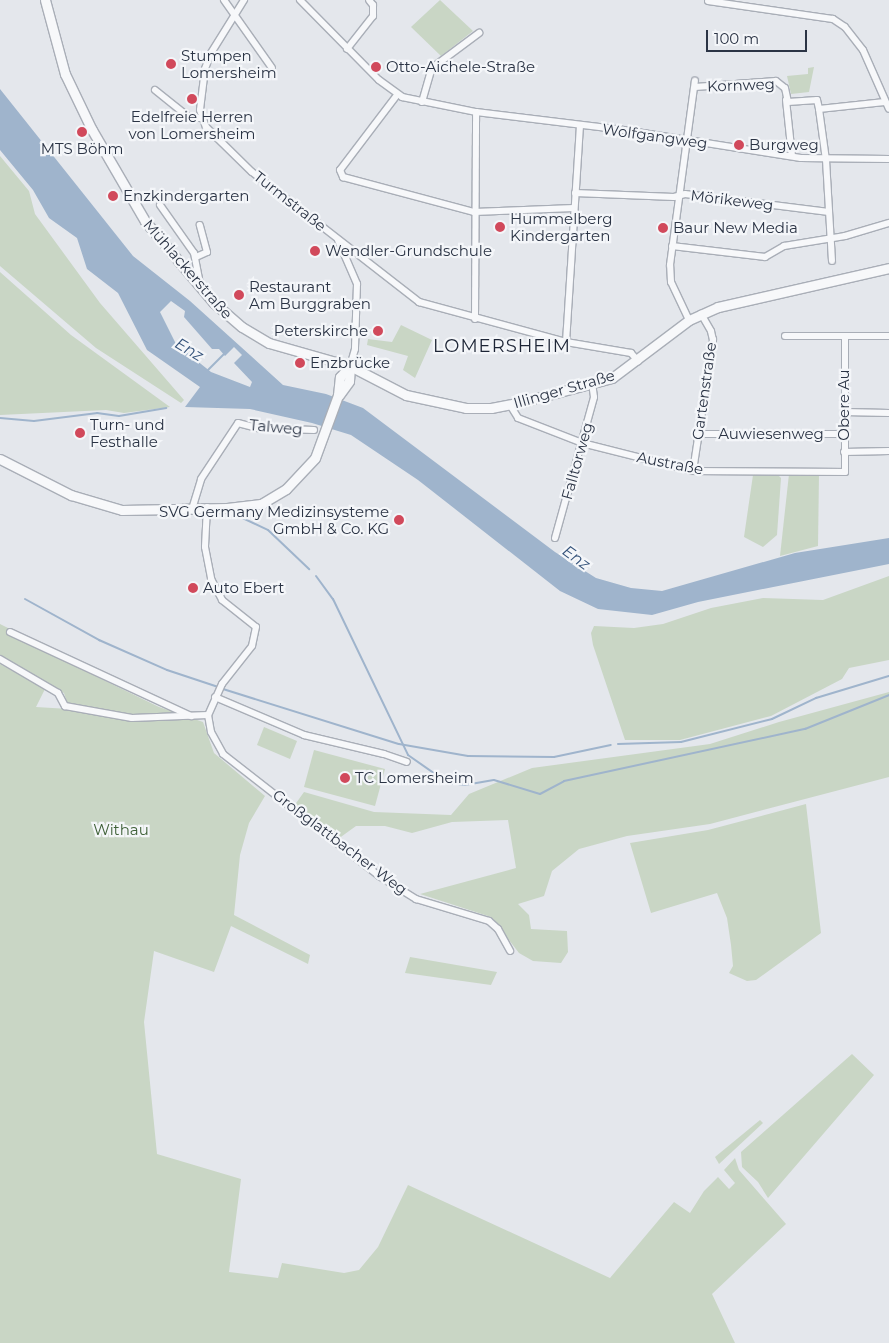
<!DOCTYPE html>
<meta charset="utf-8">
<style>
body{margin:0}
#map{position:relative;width:889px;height:1343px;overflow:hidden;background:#e4e7ec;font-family:Montserrat,sans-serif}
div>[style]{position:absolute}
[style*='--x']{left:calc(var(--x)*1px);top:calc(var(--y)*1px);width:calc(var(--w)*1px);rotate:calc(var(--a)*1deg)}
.green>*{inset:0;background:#c9d6c5}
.water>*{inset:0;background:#9fb4cc}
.stream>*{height:2px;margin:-1px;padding:0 1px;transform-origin:1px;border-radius:1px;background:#9fb4cc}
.roads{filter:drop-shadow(1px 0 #a9aeb7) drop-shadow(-1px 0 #a9aeb7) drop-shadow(0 1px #a9aeb7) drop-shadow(0 -1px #a9aeb7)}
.minor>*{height:6px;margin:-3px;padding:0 3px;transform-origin:3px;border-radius:3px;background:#f7f8fa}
.tertiary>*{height:9px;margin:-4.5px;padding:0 4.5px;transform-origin:4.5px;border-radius:4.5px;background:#f7f8fa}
.dots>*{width:14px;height:14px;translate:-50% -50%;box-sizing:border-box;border:2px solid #f4f6f9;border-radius:50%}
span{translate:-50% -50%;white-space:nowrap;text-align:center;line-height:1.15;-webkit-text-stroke:4.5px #f4f6f9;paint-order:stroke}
.poi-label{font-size:15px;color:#2b3445}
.left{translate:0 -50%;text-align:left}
.right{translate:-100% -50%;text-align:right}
.street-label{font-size:15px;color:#2b3445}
.park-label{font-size:15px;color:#3f6138}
.water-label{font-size:16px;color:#34527a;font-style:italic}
.quarter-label{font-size:18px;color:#1d2536;letter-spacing:1px}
.scale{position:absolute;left:706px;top:30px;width:101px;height:22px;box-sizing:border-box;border:2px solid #2b3445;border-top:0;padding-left:6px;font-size:15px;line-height:18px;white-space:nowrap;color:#2b3445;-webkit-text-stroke:4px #f4f6f9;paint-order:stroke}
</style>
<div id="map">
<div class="green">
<i style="clip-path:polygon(440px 0,473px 31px,441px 56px,411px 27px)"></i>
<i style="clip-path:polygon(814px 67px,809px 92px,791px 94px,787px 76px,808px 74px,808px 68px)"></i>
<i style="clip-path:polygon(0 156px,29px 191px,35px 214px,100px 303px,184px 400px,181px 403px,96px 348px,0 266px)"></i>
<i style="clip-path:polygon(0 272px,71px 335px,170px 407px,124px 413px,106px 410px,0 415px)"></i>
<i style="clip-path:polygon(401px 325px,432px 340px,415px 378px,403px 370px,408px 356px,367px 345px,368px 339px,392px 342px)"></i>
<i style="clip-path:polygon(789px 474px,819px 474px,818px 546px,780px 556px)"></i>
<i style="clip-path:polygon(753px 475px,778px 475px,781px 478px,777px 535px,763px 547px,744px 537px)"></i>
<i style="clip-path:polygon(889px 576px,889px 660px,849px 668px,842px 679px,771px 716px,680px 740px,625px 740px,593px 645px,591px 633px,594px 626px,634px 628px,663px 624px,711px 608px,763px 598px,823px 600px)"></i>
<i style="clip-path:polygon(0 624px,10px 629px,9px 634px,159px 707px,203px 722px,214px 753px,265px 796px,249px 823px,240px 855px,234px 915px,310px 955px,308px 964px,231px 926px,214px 972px,154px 951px,144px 1022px,157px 1154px,241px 1179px,229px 1272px,278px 1278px,282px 1263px,344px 1273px,359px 1270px,378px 1247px,408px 1185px,610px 1278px,674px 1202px,690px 1213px,704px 1191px,718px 1177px,729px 1189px,735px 1183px,724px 1170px,735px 1158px,739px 1170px,786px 1224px,712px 1294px,735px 1343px,0 1343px,0 664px,45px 689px,36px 707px,69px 709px,64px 693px,0 657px)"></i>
<i style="clip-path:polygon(889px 692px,889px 777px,710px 824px,627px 836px,579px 849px,552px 871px,544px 896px,518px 904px,529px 915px,531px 929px,567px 931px,568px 952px,561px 963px,533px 961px,519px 953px,491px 917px,420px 894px,516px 868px,508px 820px,452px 822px,412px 833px,385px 826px,356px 826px,338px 839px,294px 806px,304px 792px,374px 812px,451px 815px,469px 794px,532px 768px,710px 744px,779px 722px)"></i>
<i style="clip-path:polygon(264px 727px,297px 741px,290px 759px,257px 745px)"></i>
<i style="clip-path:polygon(314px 750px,385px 769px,375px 806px,304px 787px)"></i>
<i style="clip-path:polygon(806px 804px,821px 933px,756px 980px,747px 981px,729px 973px,733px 966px,731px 945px,727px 918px,717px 893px,651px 913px,630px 843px,708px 830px)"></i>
<i style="clip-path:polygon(410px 957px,497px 972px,491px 985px,405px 973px)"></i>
<i style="clip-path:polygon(852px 1054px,874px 1075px,768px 1198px,758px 1182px,742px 1167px,741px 1152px)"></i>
<i style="clip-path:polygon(760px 1120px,763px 1123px,719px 1164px,715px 1157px)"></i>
</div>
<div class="water">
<i style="clip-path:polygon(evenodd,0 89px,133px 256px,190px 301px,283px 385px,326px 394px,363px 408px,555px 552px,596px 578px,631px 588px,662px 591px,795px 553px,889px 538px,889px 564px,698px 602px,652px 615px,598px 609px,560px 591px,418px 480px,351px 435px,312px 423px,250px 409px,185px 407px,200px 387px,147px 350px,118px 293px,87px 269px,77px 238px,49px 218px,33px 190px,0 150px,0 89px,171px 301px,185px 311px,184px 317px,212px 349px,219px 349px,225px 356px,234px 347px,242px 355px,234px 363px,252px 382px,250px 387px,211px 372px,176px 344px,160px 312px,171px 301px)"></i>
</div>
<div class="stream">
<i style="--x:208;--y:370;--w:23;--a:-45"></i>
<i style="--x:0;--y:418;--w:34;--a:5"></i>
<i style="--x:34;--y:421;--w:64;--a:-7.2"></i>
<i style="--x:97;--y:413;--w:22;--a:8"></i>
<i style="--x:119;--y:416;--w:48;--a:-9.7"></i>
<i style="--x:236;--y:515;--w:35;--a:25"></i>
<i style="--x:268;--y:530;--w:57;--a:43.6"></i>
<i style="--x:316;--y:576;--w:29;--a:54"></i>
<i style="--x:333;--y:599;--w:173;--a:64.3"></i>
<i style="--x:408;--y:755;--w:49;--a:35"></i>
<i style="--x:448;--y:783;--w:17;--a:7"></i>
<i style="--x:465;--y:785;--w:29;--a:-10"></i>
<i style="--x:494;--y:780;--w:48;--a:16.9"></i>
<i style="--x:540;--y:794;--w:27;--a:-28"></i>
<i style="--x:564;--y:781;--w:247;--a:-12.2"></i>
<i style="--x:805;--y:729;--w:91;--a:-22"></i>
<i style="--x:25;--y:599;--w:85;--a:29"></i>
<i style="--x:99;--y:640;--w:74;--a:23.8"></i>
<i style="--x:167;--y:670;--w:54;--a:18.4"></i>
<i style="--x:223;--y:689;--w:184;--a:17.4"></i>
<i style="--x:399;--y:744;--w:70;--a:9.9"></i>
<i style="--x:468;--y:756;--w:86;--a:0.7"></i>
<i style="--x:554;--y:757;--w:58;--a:-11.9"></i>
<i style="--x:618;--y:744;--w:63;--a:-1.8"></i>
<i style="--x:681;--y:742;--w:94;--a:-14.2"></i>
<i style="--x:772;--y:719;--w:49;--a:-25.5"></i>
<i style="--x:816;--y:698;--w:76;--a:-16.8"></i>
</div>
<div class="roads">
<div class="minor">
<i style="--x:224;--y:0;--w:83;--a:54.8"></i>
<i style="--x:244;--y:0;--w:62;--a:121.9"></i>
<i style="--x:211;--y:53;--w:17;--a:111"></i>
<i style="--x:205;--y:69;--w:41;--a:97"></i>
<i style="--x:200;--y:110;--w:18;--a:71"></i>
<i style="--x:206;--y:127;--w:64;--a:44.4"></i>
<i style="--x:252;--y:172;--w:212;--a:37.9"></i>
<i style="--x:419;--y:302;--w:152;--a:15.2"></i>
<i style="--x:566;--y:342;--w:66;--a:9.6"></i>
<i style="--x:631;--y:353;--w:11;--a:49"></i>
<i style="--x:300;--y:0;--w:112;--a:45.4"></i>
<i style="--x:379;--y:80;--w:29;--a:36"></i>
<i style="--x:402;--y:97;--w:76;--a:11.5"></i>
<i style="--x:476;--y:112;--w:149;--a:6.9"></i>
<i style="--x:624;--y:130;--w:179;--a:9"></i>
<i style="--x:801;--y:158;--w:88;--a:0.7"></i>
<i style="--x:708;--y:1;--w:126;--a:8.2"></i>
<i style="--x:833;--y:19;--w:14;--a:34"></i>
<i style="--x:845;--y:27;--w:29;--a:52"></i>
<i style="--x:863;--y:50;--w:64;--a:66.2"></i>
<i style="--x:347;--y:49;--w:42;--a:-51.8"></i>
<i style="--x:373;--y:16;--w:11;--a:-90"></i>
<i style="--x:373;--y:5;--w:6;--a:-129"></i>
<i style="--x:695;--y:87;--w:81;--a:-4.2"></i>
<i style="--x:776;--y:81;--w:11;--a:38"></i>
<i style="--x:785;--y:88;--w:14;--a:78"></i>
<i style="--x:788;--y:102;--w:29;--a:-4"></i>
<i style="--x:817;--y:100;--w:9;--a:77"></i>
<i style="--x:819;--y:109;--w:66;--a:-6.1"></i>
<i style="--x:155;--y:90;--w:45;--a:38.7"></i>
<i style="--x:190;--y:118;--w:12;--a:0"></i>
<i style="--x:397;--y:95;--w:94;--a:127.2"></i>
<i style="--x:340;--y:170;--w:8;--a:67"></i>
<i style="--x:343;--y:177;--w:136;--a:15"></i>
<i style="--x:474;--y:212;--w:100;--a:-2.3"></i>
<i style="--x:786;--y:100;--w:56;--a:83.9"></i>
<i style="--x:422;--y:102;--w:35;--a:-74"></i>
<i style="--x:432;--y:68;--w:59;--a:-36.7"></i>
<i style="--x:819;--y:109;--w:51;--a:82.2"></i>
<i style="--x:826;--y:160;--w:101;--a:86.6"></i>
<i style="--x:575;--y:193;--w:99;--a:2.3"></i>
<i style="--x:674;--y:197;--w:11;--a:-15"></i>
<i style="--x:685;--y:194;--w:145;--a:7.1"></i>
<i style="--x:160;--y:205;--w:59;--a:54.7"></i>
<i style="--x:194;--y:253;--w:36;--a:79"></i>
<i style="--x:338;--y:240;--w:48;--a:66.6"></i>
<i style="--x:357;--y:284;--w:65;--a:91.8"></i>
<i style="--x:355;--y:349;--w:18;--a:106"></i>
<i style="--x:672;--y:246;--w:94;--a:6.7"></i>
<i style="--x:765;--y:257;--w:22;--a:-30"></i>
<i style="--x:784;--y:246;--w:62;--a:-9.3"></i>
<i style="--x:845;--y:236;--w:46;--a:-16.5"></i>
<i style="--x:196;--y:257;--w:12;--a:-24"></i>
<i style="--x:207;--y:252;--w:28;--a:-105"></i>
<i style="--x:475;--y:319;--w:207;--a:-89.7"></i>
<i style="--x:689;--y:320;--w:42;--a:-115.3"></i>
<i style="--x:671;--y:282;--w:17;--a:-93"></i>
<i style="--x:670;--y:265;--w:186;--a:-82.3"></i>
<i style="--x:785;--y:336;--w:104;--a:0"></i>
<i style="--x:566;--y:342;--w:217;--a:-86.3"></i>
<i style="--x:510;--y:405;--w:15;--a:58"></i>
<i style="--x:518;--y:418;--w:69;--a:21.3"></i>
<i style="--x:582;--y:443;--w:114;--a:14.2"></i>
<i style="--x:693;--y:471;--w:152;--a:0.4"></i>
<i style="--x:845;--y:472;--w:134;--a:-90"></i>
<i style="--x:844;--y:412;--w:45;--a:1.3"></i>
<i style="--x:699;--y:434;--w:145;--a:0"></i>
<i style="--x:844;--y:452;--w:45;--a:-1.3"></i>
<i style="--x:693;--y:471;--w:133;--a:-81.3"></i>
<i style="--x:713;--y:340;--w:9;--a:-103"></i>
<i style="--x:711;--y:331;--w:20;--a:-120"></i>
<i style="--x:193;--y:506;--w:28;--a:-73"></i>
<i style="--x:201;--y:479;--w:67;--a:-56.5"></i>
<i style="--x:238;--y:423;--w:20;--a:15"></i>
<i style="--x:257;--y:428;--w:57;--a:2"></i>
<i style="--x:207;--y:507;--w:40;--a:92.9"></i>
<i style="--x:205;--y:547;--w:33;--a:79"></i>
<i style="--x:211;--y:579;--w:24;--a:62"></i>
<i style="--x:222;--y:600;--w:43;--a:38.5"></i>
<i style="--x:256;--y:627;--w:19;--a:102"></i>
<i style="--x:252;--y:646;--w:48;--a:128.3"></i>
<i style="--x:222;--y:684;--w:34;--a:114"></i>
<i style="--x:208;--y:715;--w:17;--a:80"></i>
<i style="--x:211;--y:732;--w:25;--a:61"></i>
<i style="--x:223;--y:754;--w:198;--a:38"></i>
<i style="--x:379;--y:876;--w:44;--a:31.9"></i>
<i style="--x:416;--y:899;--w:76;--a:16.8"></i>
<i style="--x:489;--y:921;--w:12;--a:42"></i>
<i style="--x:498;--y:929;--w:25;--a:61"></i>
<i style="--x:555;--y:538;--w:146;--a:-74.5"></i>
<i style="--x:594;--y:397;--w:14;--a:-98"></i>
<i style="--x:10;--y:632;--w:200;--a:24.9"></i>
<i style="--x:0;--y:659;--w:67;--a:30.4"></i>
<i style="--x:58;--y:693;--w:15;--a:62"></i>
<i style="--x:65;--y:706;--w:68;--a:10.2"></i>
<i style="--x:132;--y:718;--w:76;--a:-2.3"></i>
<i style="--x:215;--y:697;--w:97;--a:23.1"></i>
<i style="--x:304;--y:735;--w:82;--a:13.4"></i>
<i style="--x:384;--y:754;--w:24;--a:19"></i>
</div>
<div class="tertiary">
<i style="--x:45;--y:0;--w:77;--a:74.9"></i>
<i style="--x:65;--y:74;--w:62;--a:64.3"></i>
<i style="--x:92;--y:130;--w:105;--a:59.8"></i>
<i style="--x:145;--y:221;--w:106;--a:50"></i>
<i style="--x:213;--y:302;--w:38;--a:41"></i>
<i style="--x:242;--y:327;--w:31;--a:31"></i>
<i style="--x:269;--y:343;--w:84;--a:15.9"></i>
<i style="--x:350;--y:366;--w:63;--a:27.4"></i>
<i style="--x:406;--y:395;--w:61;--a:12.2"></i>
<i style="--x:466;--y:408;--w:25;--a:0"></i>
<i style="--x:491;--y:408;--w:36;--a:-11"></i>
<i style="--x:526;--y:401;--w:89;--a:-15"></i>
<i style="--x:612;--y:378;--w:96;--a:-37"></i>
<i style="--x:689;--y:320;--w:32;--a:-24"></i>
<i style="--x:718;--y:307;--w:175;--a:-12.8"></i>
<i style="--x:339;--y:395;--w:17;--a:-54"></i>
<i style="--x:349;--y:381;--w:15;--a:-86"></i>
<i style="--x:0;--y:459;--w:80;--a:26.9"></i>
<i style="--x:71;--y:495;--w:53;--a:16.4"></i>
<i style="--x:122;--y:510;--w:105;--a:-1.1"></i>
<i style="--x:227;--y:508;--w:34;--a:-7"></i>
<i style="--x:261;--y:504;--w:29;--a:-31"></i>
<i style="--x:286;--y:489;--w:42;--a:-46.9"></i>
<i style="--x:315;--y:458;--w:67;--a:-69.9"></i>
<i style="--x:338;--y:395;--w:18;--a:-84"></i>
<i style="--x:340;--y:377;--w:15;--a:-48"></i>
</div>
</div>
<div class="dots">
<i style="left:171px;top:64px;background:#d1495b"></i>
<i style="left:376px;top:67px;background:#d1495b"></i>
<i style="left:192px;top:99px;background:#d1495b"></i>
<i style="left:82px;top:132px;background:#d1495b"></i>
<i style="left:739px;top:145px;background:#d1495b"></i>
<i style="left:113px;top:196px;background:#d1495b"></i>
<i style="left:500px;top:227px;background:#d1495b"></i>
<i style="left:663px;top:228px;background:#d1495b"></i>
<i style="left:315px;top:251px;background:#d1495b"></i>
<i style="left:239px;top:295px;background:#d1495b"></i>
<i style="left:378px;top:331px;background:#d1495b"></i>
<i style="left:300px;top:363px;background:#d1495b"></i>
<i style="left:80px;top:433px;background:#d1495b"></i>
<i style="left:399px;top:520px;background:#d1495b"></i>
<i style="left:193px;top:588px;background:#d1495b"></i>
<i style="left:345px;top:778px;background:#d1495b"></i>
</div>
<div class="poi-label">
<span class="left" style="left:181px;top:64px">Stumpen<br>Lomersheim</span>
<span class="left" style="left:386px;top:67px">Otto-Aichele-Straße</span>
<span style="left:192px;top:125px">Edelfreie Herren<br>von Lomersheim</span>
<span class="left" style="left:749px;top:145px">Burgweg</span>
<span style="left:82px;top:149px">MTS Böhm</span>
<span class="left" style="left:123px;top:196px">Enzkindergarten</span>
<span class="left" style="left:510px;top:227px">Hummelberg<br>Kindergarten</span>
<span class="left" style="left:673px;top:228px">Baur New Media</span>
<span class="left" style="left:325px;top:251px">Wendler-Grundschule</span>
<span class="left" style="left:249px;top:295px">Restaurant<br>Am Burggraben</span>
<span class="right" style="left:368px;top:331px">Peterskirche</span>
<span class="left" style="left:310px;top:363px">Enzbrücke</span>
<span class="left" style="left:90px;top:433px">Turn- und<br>Festhalle</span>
<span class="right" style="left:389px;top:520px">SVG Germany Medizinsysteme<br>GmbH &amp; Co. KG</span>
<span class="left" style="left:203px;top:588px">Auto Ebert</span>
<span class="left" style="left:355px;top:778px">TC Lomersheim</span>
</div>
<div class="street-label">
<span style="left:741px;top:85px;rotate:-2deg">Kornweg</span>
<span style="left:655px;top:136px;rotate:8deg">Wolfgangweg</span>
<span style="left:732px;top:200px;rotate:7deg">Mörikeweg</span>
<span style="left:290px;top:201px;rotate:38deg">Turmstraße</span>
<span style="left:188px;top:269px;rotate:49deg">Mühlackerstraße</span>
<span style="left:564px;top:389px;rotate:-16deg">Illinger Straße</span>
<span style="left:704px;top:391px;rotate:-82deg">Gartenstraße</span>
<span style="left:844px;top:405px;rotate:-90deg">Obere Au</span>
<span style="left:276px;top:427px;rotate:5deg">Talweg</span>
<span style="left:771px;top:434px">Auwiesenweg</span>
<span style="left:577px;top:461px;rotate:-74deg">Falltorweg</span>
<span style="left:670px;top:463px;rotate:11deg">Austraße</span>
<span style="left:340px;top:842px;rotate:37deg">Großglattbacher Weg</span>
</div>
<div class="park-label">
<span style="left:121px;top:830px">Withau</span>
</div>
<div class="water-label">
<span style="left:189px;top:350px;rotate:31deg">Enz</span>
<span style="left:576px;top:558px;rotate:36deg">Enz</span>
</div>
<div class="quarter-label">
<span style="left:502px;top:346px">LOMERSHEIM</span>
</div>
<div class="scale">100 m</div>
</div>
